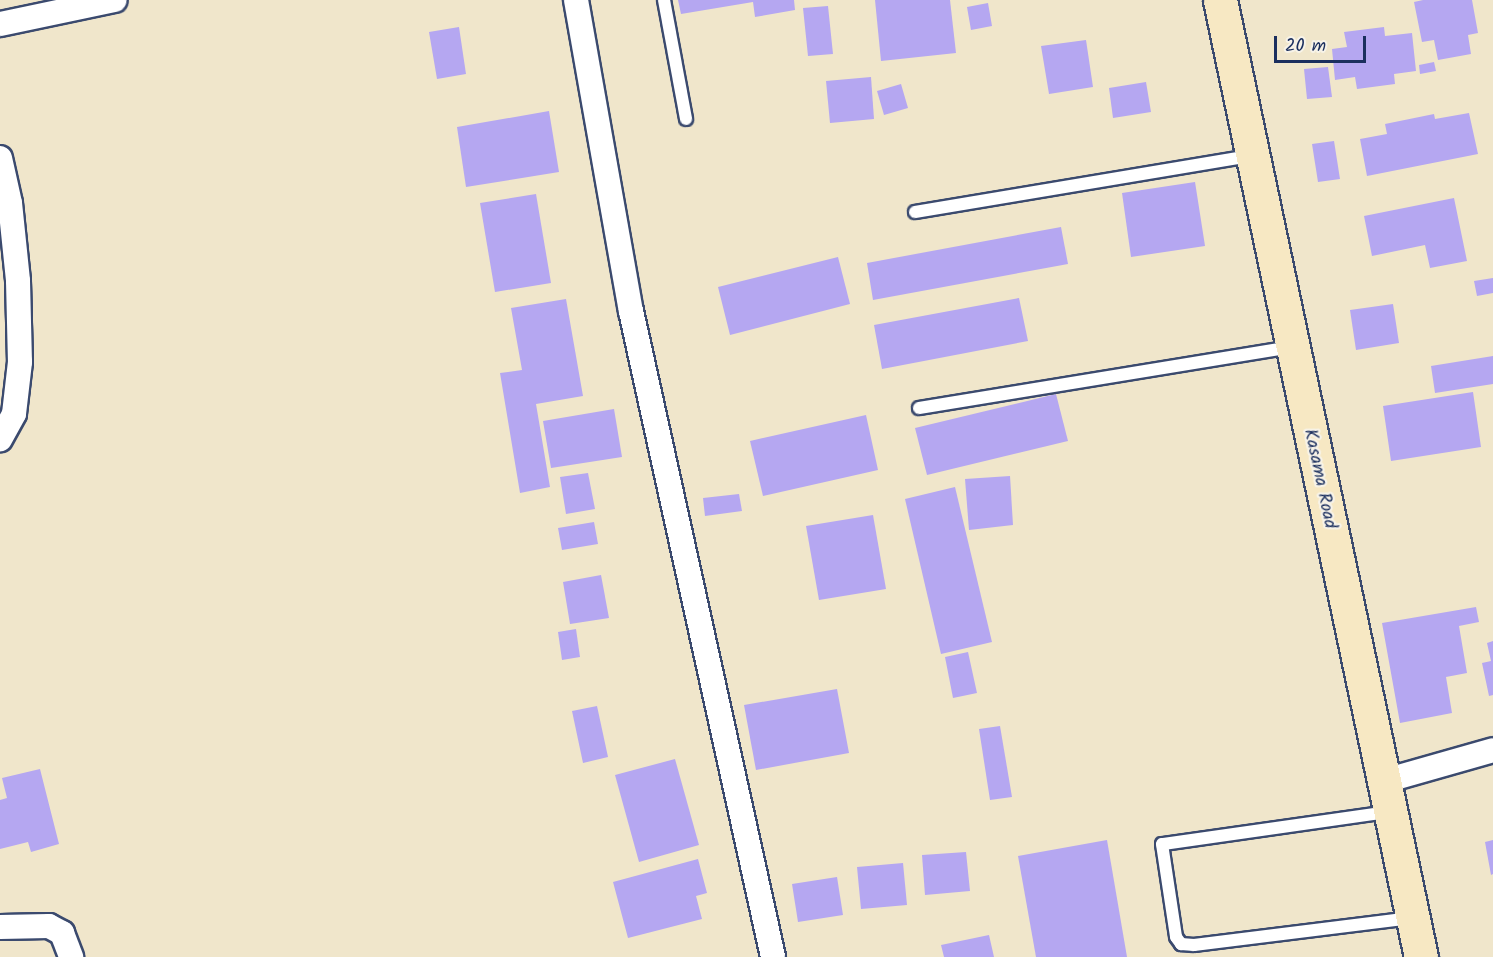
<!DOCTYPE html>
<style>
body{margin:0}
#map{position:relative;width:1493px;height:957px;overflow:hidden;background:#f0e6cb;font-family:Kalam,sans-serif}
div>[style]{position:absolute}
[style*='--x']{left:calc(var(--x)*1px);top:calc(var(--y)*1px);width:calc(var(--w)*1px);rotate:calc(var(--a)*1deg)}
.building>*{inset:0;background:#b5a7f1}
.roads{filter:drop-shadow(2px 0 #3b4a6e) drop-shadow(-2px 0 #3b4a6e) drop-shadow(0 2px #3b4a6e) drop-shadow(0 -2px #3b4a6e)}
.lane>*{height:12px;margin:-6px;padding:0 6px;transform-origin:6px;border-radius:6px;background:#fff}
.street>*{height:24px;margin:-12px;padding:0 12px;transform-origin:12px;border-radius:12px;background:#fff}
.secondary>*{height:33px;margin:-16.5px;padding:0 16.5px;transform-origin:16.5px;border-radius:16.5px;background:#f7e8c3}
span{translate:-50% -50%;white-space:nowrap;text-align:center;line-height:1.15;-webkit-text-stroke:4.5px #f7f3e8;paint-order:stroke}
.street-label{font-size:18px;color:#1b2f5e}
.scale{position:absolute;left:1274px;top:36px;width:92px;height:27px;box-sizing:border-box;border:3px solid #1b2f5e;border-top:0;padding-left:8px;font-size:18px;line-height:21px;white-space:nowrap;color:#1b2f5e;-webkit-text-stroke:4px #f7f3e8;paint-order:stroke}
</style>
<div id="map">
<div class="building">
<i style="clip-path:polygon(678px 0,794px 0,795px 10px,755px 17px,753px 2px,681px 14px)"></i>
<i style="clip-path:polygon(875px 0,950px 0,956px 53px,881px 61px)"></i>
<i style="clip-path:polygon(1423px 0,1472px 0,1478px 33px,1468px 35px,1471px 54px,1438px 60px,1434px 40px,1422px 42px,1414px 2px)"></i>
<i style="clip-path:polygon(988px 3px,992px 26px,971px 30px,967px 7px)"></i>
<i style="clip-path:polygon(828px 6px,833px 54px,808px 56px,803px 8px)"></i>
<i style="clip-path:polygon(459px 27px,466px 74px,437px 79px,429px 32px)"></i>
<i style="clip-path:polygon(1384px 27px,1385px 36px,1412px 33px,1416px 71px,1394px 74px,1395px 84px,1357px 89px,1355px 77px,1335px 80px,1332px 49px,1347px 47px,1344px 32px)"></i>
<i style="clip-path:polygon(1086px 40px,1093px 87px,1049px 94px,1041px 46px)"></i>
<i style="clip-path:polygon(1434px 62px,1436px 71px,1420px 74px,1419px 65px)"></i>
<i style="clip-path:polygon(1328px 67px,1332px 97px,1307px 99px,1304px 69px)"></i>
<i style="clip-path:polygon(871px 77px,874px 119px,830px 123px,826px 81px)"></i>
<i style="clip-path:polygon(1146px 82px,1151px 112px,1113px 118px,1109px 88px)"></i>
<i style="clip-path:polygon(901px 84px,908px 108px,884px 115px,877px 91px)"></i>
<i style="clip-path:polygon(549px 111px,559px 172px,466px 187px,457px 127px)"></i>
<i style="clip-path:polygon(1469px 113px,1478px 154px,1367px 176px,1360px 139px,1387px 134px,1385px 124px,1434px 114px,1435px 119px)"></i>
<i style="clip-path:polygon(1334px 141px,1340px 179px,1318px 182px,1312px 144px)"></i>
<i style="clip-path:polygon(1195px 182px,1205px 246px,1131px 257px,1122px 193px)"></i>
<i style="clip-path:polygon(536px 194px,551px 283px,495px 292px,480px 203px)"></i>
<i style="clip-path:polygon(1454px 198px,1467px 261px,1430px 268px,1425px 245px,1372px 256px,1364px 216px)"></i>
<i style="clip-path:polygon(1061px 227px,1068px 264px,873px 300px,867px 263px)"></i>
<i style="clip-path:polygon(838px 257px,850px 304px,730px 335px,718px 287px)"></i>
<i style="clip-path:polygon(1493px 278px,1493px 293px,1477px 296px,1474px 281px)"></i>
<i style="clip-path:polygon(1019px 298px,1028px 341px,882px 369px,874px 325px)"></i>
<i style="clip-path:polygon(566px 299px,583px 396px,536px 404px,550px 487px,520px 493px,500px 373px,522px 370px,511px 308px)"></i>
<i style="clip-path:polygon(1393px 304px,1399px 343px,1356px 350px,1350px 310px)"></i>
<i style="clip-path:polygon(1493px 356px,1493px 384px,1435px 393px,1431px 366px)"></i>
<i style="clip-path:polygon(1473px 392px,1481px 447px,1391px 461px,1383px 406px)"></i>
<i style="clip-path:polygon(1056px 394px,1068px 441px,927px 475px,915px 428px)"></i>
<i style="clip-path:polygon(614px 409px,622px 457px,551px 468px,543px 421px)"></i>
<i style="clip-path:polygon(866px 415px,878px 470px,763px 496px,750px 441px)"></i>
<i style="clip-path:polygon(588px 473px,595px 509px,566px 514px,560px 477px)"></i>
<i style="clip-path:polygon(1010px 476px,1013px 525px,969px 530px,965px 479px)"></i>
<i style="clip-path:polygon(955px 487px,992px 642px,941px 654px,905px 499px)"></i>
<i style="clip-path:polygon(739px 494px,742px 511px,705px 516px,703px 498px)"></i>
<i style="clip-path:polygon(873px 515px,886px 589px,819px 600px,806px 526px)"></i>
<i style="clip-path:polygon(594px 522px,598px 544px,562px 550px,558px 528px)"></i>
<i style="clip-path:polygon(601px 575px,609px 618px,570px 624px,563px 582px)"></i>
<i style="clip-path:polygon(1476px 607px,1479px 622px,1459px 626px,1467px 673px,1446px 677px,1452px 713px,1400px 723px,1382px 623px)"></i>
<i style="clip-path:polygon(576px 629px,580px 657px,562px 660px,558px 632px)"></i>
<i style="clip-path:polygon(1493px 641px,1493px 695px,1489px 696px,1482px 663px,1491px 661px,1487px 643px)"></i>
<i style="clip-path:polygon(968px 652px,977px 693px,953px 698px,945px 657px)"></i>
<i style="clip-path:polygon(837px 689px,849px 753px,756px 770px,744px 705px)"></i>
<i style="clip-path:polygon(597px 706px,608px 757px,583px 763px,572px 711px)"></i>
<i style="clip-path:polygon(1000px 726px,1012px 797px,990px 800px,979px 729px)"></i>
<i style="clip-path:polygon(675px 759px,699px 845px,639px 862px,615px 775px)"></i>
<i style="clip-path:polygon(40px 769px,59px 844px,31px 852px,28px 842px,0 849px,0 800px,7px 798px,2px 778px)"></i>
<i style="clip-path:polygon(1107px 840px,1127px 957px,1036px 957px,1018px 856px)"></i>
<i style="clip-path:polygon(1493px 840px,1493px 874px,1491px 875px,1485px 842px)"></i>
<i style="clip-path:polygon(966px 852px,970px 891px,925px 895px,922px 855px)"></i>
<i style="clip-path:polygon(698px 859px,707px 893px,696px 896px,702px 919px,628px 938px,613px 882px)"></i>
<i style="clip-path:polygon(903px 863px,907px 905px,861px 909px,857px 867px)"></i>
<i style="clip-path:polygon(837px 877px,843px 915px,798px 922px,792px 884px)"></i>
<i style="clip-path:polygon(989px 935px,994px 957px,944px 957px,941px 945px)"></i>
</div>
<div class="roads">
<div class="lane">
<i style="--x:664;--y:0;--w:121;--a:79.5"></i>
<i style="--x:915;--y:212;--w:341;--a:-9.5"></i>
<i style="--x:919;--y:408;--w:376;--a:-9.3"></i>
<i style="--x:1388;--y:812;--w:228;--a:171.9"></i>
<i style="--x:1162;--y:844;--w:94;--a:81.4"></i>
<i style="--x:1176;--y:937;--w:9;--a:54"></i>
<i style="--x:1181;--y:944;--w:13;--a:4"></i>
<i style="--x:1194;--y:945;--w:219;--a:-7.1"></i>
</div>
<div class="street">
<i style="--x:576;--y:0;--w:316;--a:80"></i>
<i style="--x:631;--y:311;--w:661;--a:77.6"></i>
<i style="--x:0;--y:24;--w:117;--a:-11.8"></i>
<i style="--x:0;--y:158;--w:46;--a:77.5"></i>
<i style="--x:10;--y:203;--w:78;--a:84.1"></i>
<i style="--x:18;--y:281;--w:81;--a:88.6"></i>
<i style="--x:20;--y:362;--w:52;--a:96.6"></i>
<i style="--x:14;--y:414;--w:29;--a:119"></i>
<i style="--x:1381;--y:782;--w:116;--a:-15.9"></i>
<i style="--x:0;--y:927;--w:49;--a:-1.2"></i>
<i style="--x:49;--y:926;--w:15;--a:28"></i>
<i style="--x:62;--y:933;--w:26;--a:69"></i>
</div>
<div class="secondary">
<i style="--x:1220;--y:0;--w:978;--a:78.14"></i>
</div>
</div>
<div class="street-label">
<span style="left:1319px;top:479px;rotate:78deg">Kasama Road</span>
</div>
<div class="scale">20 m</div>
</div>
